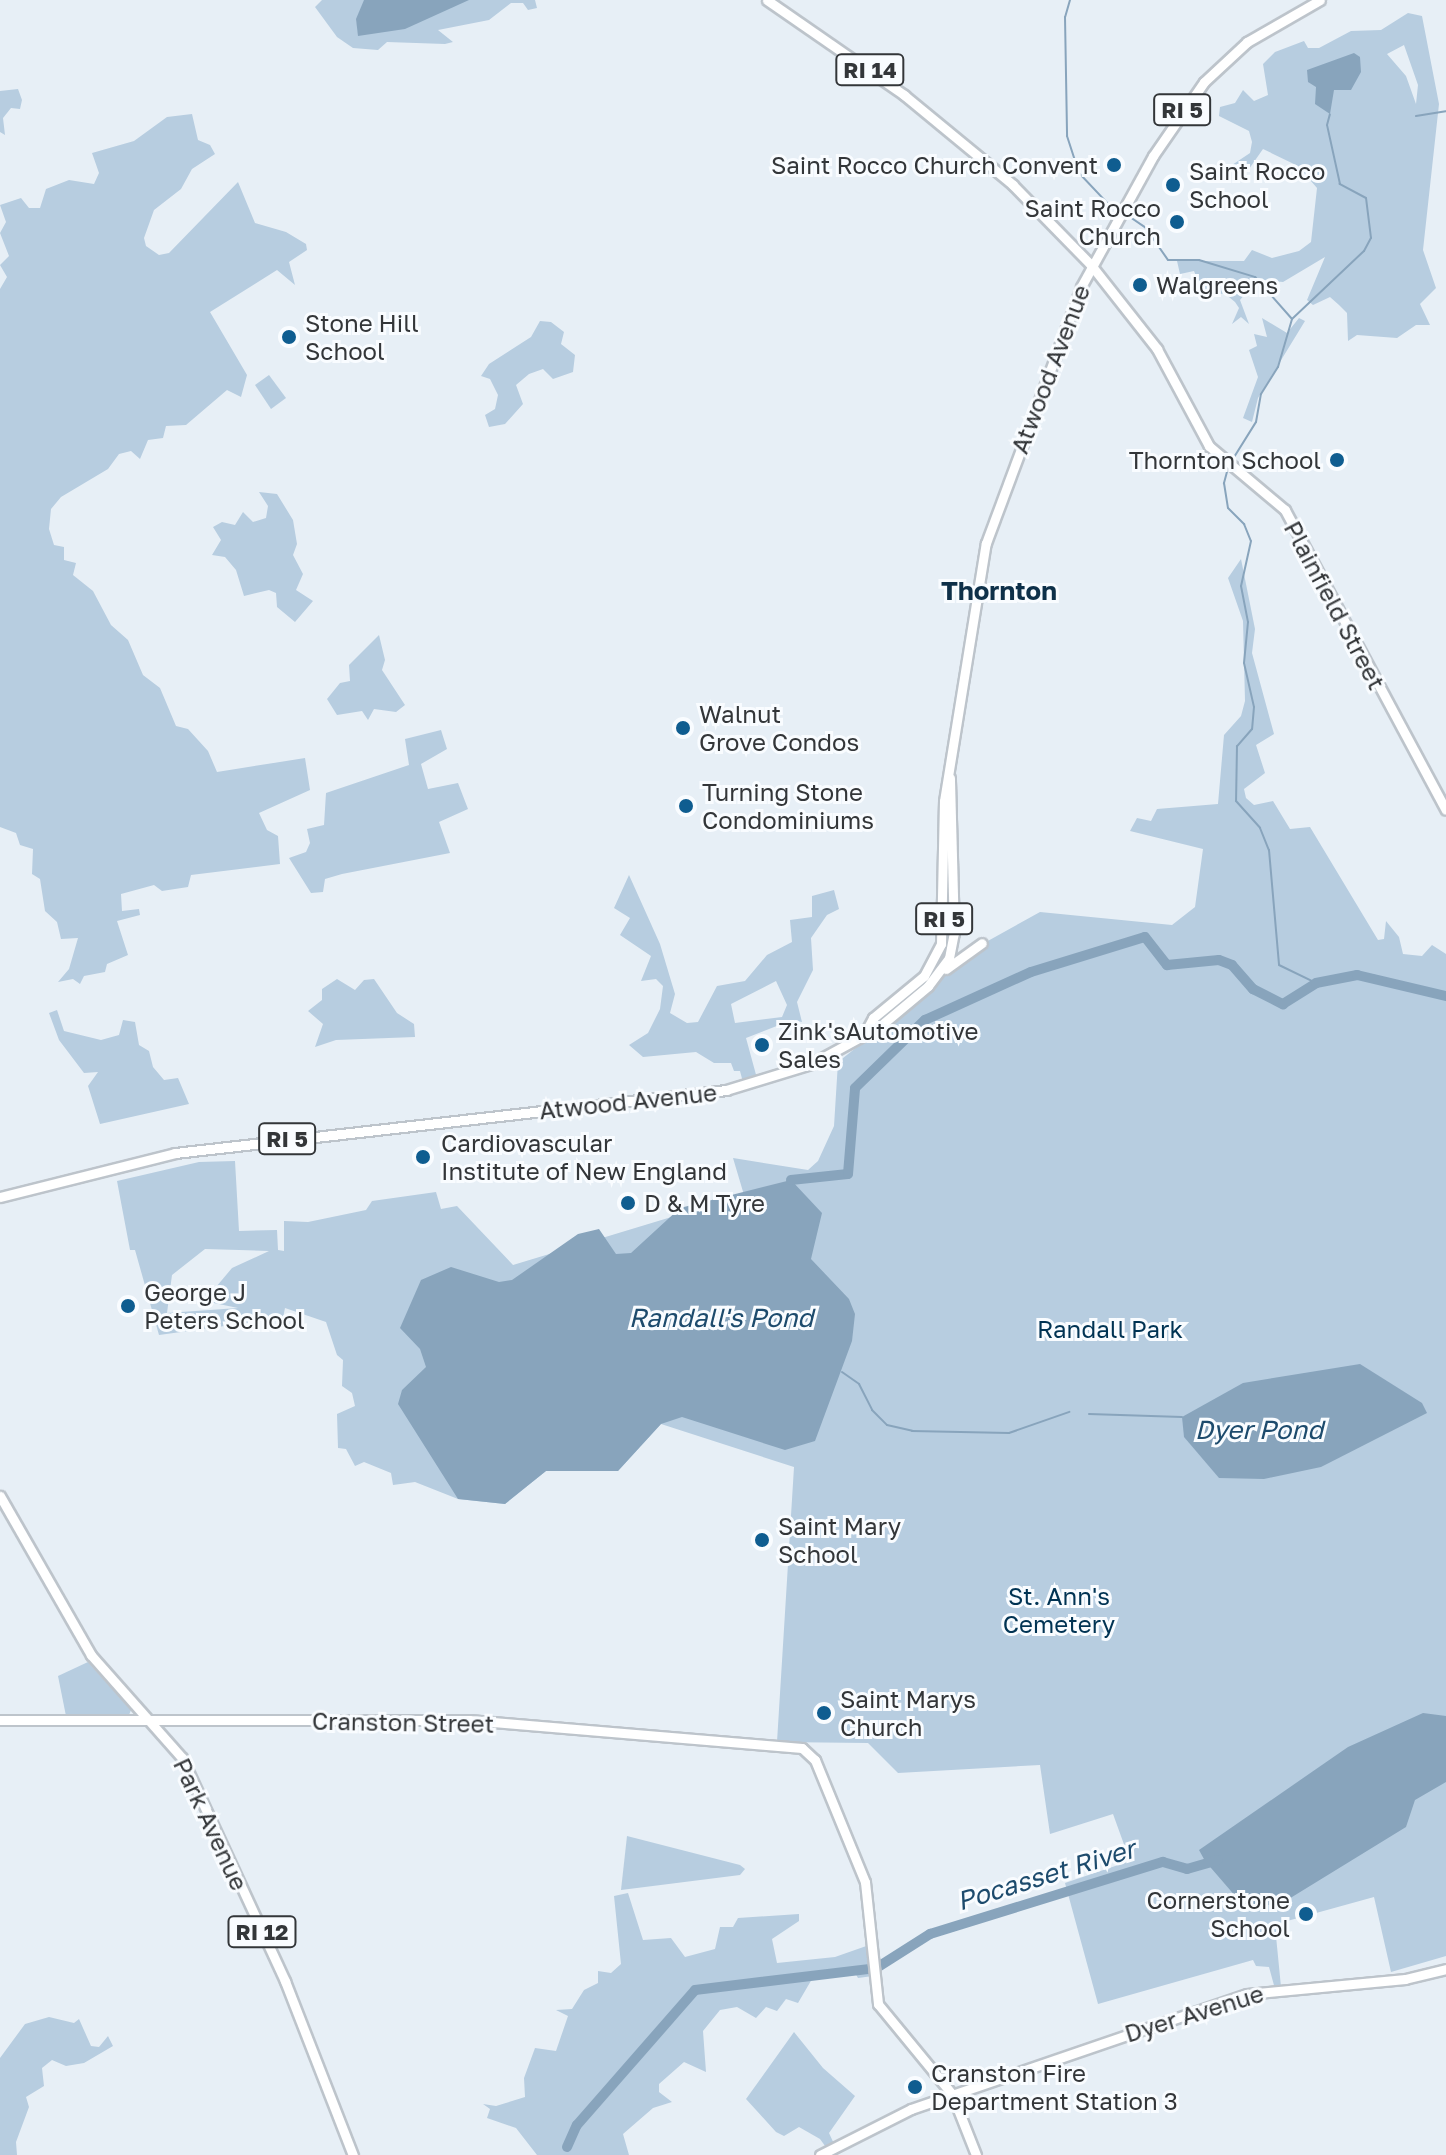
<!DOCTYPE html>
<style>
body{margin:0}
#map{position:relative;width:1446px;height:2155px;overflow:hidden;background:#e7eff6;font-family:"Golos Text",sans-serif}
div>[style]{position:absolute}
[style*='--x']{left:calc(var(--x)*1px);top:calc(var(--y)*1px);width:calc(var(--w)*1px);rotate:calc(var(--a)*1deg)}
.green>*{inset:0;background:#b7cde0}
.water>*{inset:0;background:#88a4bc}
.stream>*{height:2px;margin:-1px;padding:0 1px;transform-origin:1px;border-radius:1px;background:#88a4bc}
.river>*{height:10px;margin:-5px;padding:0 5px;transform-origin:5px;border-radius:5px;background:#88a4bc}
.roads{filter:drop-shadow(2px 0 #bdc4cb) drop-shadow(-2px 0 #bdc4cb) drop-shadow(0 2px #bdc4cb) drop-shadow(0 -2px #bdc4cb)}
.major>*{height:9px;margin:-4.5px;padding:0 4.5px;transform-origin:4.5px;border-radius:4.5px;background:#fff}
.dots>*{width:22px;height:22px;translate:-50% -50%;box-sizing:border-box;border:4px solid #f9fcff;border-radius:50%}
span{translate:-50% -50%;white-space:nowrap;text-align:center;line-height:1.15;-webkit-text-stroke:6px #f9fcff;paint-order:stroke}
.shield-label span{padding:2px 6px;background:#f9fcff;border:2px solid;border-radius:6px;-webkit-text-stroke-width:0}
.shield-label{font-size:22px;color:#333639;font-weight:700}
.poi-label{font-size:24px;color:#333639}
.right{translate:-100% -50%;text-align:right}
.left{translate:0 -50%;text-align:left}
.street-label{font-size:24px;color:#333639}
.park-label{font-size:24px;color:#003353}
.neighbourhood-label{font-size:26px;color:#0e3049;font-weight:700}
.water-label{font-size:26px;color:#1d4b6d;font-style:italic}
</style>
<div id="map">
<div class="green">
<i style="clip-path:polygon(322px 0,535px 0,537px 8px,528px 10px,523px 3px,511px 3px,489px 20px,438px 30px,453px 42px,445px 44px,387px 42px,378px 50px,353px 48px,337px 37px,315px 7px)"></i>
<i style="clip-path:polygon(evenodd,1408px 13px,1422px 16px,1439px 104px,1423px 250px,1436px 288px,1420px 304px,1430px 325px,1416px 325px,1397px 338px,1357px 335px,1348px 341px,1347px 313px,1339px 305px,1330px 297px,1313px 305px,1307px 300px,1325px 257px,1283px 282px,1264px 280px,1250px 288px,1240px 300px,1249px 324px,1241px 317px,1232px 324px,1239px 308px,1235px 302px,1224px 293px,1205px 299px,1194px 271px,1180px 274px,1177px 261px,1244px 261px,1252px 250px,1272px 258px,1299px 251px,1311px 242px,1317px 188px,1298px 166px,1263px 149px,1249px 169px,1235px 173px,1232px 165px,1250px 153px,1252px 142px,1249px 131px,1219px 116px,1220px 107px,1235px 103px,1243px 90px,1254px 101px,1268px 95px,1263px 64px,1275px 52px,1304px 41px,1308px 48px,1319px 48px,1351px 31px,1381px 30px,1408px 13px,1404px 45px,1418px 85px,1416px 104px,1406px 76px,1387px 54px,1404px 45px)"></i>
<i style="clip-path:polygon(18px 89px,22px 100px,20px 109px,11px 108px,3px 118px,5px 135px,0 132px,0 91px)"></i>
<i style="clip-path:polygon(192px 114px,198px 140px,210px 145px,215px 154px,192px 169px,181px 189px,154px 210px,144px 238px,146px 246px,159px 255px,169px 253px,238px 182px,255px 223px,286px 232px,306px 244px,307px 250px,289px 262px,295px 285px,277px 270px,210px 312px,247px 375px,241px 397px,227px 390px,186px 425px,166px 426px,163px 438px,148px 440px,140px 459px,131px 451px,119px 454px,108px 469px,61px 497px,51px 509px,49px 529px,54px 545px,64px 547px,64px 560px,76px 563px,73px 575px,93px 591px,111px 625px,128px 640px,143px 675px,160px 688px,176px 726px,188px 729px,208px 751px,217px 772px,305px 758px,310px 790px,259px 813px,267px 830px,278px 836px,280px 864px,191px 875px,188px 887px,162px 891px,154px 885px,121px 894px,122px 911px,139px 909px,140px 915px,117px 921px,128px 955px,107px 964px,105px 972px,84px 976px,80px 984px,73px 979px,58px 982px,69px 969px,78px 938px,61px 939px,57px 922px,45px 911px,40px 879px,32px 874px,33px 849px,20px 845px,16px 833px,0 827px,0 289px,7px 277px,0 265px,9px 256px,0 233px,6px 222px,0 205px,21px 198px,29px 208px,40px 208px,46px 189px,69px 180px,94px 184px,99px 173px,92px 153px,134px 141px,167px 117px)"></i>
<i style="clip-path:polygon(1262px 318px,1287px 333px,1299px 318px,1305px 321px,1258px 398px,1252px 422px,1243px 418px,1258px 377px,1249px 350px,1257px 346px,1254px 334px,1267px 337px)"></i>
<i style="clip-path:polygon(540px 321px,551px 322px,564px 332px,561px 344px,575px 355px,573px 372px,553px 379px,543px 369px,529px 374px,516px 385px,523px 404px,505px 424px,489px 427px,485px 415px,495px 409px,498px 395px,490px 379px,481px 376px,489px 364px,531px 337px)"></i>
<i style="clip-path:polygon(269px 375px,286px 398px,271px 409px,255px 385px)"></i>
<i style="clip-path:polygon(259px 492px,277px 494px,293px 520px,297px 544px,293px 555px,303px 574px,296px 590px,313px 601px,295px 622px,277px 607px,276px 593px,269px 590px,244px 596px,236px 570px,225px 557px,212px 555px,221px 540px,213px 527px,222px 522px,235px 525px,243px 512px,253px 522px,266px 518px,268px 506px)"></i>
<i style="clip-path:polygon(evenodd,1241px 559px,1255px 629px,1252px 653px,1274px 734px,1256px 745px,1265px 773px,1244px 789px,1246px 798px,1254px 805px,1273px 801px,1290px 829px,1310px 827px,1378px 940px,1384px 939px,1386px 921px,1399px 937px,1403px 954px,1422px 956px,1432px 945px,1446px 954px,1446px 1956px,1391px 1972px,1374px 1897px,1280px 1923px,1276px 1936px,1281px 1987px,1275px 1989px,1269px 1967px,1256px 1966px,1253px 1960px,1098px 2004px,1065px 1883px,1130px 1861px,1113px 1814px,1050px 1834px,1040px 1765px,898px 1773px,868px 1743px,777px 1742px,794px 1467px,661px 1424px,618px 1471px,546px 1471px,505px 1504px,458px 1499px,415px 1482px,393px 1485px,391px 1473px,364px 1462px,355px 1466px,346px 1449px,338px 1448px,337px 1414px,355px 1406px,352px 1393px,342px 1386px,343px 1360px,337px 1355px,326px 1322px,285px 1308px,283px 1318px,159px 1335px,135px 1250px,130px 1250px,117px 1181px,199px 1162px,235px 1161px,239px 1231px,277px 1230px,278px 1250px,284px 1251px,284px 1221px,308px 1222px,366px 1210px,372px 1201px,436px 1192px,441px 1209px,457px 1206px,513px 1265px,744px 1195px,733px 1158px,808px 1170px,818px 1161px,834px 1126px,838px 1062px,857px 1047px,855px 1037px,986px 942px,1040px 912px,1172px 925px,1195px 907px,1203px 849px,1130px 831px,1137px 818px,1151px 821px,1157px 809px,1218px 804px,1224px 735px,1241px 716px,1245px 701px,1243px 621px,1228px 578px,1241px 559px,205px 1249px,269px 1251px,232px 1268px,211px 1293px,209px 1302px,238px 1308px,167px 1313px,172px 1275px,205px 1249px)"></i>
<i style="clip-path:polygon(379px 635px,385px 660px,382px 670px,405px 705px,396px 712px,374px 709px,368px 720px,362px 711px,337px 715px,327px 699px,340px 683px,350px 681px,349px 665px)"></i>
<i style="clip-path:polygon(441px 730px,447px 749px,421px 764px,428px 789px,458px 783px,468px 809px,439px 822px,450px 853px,342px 874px,325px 879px,323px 892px,311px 893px,289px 858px,306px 852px,310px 843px,307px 829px,324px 825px,326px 793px,409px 765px,405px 739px)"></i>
<i style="clip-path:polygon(evenodd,629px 875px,660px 944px,675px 994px,670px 1013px,687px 1023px,698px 1022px,717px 986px,745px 981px,767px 955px,792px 942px,790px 920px,812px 917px,812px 896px,834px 890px,839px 909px,827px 915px,811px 938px,813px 970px,797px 1002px,802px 1022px,792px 1020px,746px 1038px,758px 1082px,744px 1086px,740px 1071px,734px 1071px,731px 1063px,714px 1063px,696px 1052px,643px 1057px,629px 1045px,648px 1033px,660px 1009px,663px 986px,656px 979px,641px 981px,651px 956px,620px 935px,630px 918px,614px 908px,629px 875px,776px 981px,787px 1005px,782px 1017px,735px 1023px,731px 1004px,776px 981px)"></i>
<i style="clip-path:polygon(337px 979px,355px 990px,364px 980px,374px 979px,397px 1013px,414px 1024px,415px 1037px,336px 1040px,315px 1047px,323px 1024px,308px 1011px,322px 1000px,322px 989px)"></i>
<i style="clip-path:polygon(57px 1010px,64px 1031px,101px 1040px,119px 1035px,123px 1020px,135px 1022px,139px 1045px,149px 1051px,153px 1067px,164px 1080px,178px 1078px,189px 1104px,100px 1124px,88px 1086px,98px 1072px,84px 1073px,59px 1040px,49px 1013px)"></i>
<i style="clip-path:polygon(88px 1662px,131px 1710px,129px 1715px,66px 1716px,58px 1676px)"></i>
<i style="clip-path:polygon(627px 1836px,740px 1865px,745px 1869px,740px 1875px,621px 1890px)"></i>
<i style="clip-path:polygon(628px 1893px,643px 1940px,671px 1938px,685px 1957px,715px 1949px,720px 1927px,733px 1927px,738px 1918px,799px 1914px,799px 1921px,772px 1939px,777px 1963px,835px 1957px,872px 1944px,873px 1976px,858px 1978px,855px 1973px,812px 1979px,798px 2003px,786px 1999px,777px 2011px,766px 2007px,756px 2018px,737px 2007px,720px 2010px,703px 2031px,706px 2072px,684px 2062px,659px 2084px,659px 2092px,672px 2102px,653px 2108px,623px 2134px,629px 2155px,537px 2155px,516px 2128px,487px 2118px,490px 2109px,483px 2104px,496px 2106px,525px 2097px,524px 2078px,535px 2048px,556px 2051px,568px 2016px,556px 2010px,572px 2009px,584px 1990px,598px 1983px,598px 1971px,611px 1973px,621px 1964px,614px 1896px)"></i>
<i style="clip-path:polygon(49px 2017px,74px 2023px,79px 2019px,91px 2046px,99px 2047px,108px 2036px,113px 2046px,84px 2063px,66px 2066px,52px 2060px,42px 2068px,44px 2086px,26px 2097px,29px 2107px,16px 2142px,17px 2155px,0 2155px,0 2058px,25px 2024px)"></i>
<i style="clip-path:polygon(794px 2032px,823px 2068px,855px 2096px,829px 2133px,835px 2146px,828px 2150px,820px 2139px,799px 2127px,784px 2136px,776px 2132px,746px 2099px)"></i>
</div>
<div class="water">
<i style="clip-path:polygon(364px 0,469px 0,405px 29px,358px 36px,356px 19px)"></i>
<i style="clip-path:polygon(1354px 53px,1360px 57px,1361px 72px,1351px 90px,1334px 90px,1330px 114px,1315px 104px,1316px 87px,1308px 82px,1307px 70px)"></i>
<i style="clip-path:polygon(791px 1180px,822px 1213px,811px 1259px,849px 1299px,855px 1314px,852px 1341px,815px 1441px,785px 1450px,682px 1417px,661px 1424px,618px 1471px,546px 1471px,505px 1504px,458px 1499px,398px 1404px,402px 1390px,426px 1367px,420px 1349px,400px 1328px,421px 1280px,451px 1267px,499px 1282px,512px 1280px,578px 1234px,599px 1229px,616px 1254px,631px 1253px,680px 1208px)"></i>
<i style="clip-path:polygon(1360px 1364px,1422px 1403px,1427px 1413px,1321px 1467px,1264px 1479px,1219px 1478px,1184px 1437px,1182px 1417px,1243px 1383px)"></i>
<i style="clip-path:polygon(1423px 1713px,1446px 1716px,1446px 1782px,1415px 1800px,1406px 1827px,1279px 1905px,1243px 1905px,1205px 1861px,1199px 1850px,1348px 1747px)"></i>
</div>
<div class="stream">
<i style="--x:1070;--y:0;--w:18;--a:106"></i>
<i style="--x:1065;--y:17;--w:119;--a:89"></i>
<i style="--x:1067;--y:136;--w:39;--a:72"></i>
<i style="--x:1079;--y:173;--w:48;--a:46.7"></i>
<i style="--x:1416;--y:116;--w:30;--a:-9"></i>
<i style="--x:1127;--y:215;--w:22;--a:34"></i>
<i style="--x:1145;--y:227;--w:40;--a:55.1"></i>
<i style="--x:1168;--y:260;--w:31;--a:0"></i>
<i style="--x:1199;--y:260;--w:59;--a:16.9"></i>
<i style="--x:1255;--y:277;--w:56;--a:48.6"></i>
<i style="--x:1231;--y:462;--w:47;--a:-58"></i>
<i style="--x:1256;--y:422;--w:28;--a:-80"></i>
<i style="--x:1261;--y:394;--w:32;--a:-58"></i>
<i style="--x:1278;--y:367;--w:50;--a:-73.7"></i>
<i style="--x:1292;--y:319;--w:99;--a:-43.4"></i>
<i style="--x:1364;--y:251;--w:15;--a:-62"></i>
<i style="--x:1371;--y:238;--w:40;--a:-97.1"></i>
<i style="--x:1366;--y:198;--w:30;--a:-152"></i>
<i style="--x:1340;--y:184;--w:60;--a:-102.4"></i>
<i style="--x:1327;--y:125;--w:11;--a:-75"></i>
<i style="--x:1228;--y:468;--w:16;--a:105"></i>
<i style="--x:1224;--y:483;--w:25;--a:81"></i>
<i style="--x:1228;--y:508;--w:23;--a:45"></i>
<i style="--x:1244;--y:524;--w:18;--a:68"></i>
<i style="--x:1251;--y:541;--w:46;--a:102.5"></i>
<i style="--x:1241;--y:586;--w:37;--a:79"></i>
<i style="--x:1248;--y:622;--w:41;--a:95.6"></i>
<i style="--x:1244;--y:663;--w:45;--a:77.2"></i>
<i style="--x:1254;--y:707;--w:22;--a:95"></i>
<i style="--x:1252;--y:729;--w:23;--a:131"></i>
<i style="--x:1237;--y:746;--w:55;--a:91"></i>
<i style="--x:1236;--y:801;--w:36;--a:48"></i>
<i style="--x:1260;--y:828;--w:24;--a:68"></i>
<i style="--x:1269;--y:850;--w:115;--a:85"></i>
<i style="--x:1279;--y:965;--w:41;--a:25.9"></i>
<i style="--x:842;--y:1372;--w:21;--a:35"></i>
<i style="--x:859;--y:1384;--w:29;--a:63"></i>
<i style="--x:872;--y:1410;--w:21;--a:45"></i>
<i style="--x:887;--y:1425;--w:26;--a:13"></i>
<i style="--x:912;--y:1431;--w:97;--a:1.2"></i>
<i style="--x:1009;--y:1433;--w:64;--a:-19.3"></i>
<i style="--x:1089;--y:1414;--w:93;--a:1.8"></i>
</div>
<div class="river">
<i style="--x:791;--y:1180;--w:57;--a:-6"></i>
<i style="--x:848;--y:1174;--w:86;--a:-85.3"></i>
<i style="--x:855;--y:1088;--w:98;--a:-44.2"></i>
<i style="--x:925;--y:1020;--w:116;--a:-24.4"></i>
<i style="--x:1031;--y:972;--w:119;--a:-17.1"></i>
<i style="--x:1145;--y:937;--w:36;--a:52"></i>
<i style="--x:1167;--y:965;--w:52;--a:-5.5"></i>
<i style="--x:1219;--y:960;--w:14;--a:21"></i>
<i style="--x:1232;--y:965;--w:32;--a:49"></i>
<i style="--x:1253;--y:989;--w:34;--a:27"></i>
<i style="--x:1283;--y:1004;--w:39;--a:-32"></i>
<i style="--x:1316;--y:983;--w:42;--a:-11"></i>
<i style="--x:1357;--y:975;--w:91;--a:13.3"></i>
<i style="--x:878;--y:1967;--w:62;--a:-32.4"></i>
<i style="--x:930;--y:1934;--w:244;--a:-17.2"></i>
<i style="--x:1163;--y:1862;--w:25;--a:16"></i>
<i style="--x:1187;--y:1869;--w:32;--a:-16"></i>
<i style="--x:567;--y:2147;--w:24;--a:-66"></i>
<i style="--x:577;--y:2125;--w:179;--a:-48.8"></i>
<i style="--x:695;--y:1990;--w:174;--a:-6.9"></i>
</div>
<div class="roads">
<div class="major">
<i style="--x:767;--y:0;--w:167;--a:34.7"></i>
<i style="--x:904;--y:95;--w:141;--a:39.5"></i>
<i style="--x:1013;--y:185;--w:112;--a:45.7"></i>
<i style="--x:1091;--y:265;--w:107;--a:51.8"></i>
<i style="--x:1157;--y:349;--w:110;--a:61.8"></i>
<i style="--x:1209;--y:446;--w:99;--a:40.1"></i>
<i style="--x:1285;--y:510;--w:340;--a:61.8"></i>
<i style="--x:946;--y:969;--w:44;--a:-35.8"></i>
<i style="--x:866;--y:1031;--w:15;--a:-62"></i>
<i style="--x:873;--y:1018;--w:66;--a:-39.5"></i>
<i style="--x:924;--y:976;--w:36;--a:-62"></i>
<i style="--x:941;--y:944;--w:143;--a:-88.8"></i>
<i style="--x:944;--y:801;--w:261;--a:-80.8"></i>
<i style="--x:986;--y:543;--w:273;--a:-69.6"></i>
<i style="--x:1081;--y:287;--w:149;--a:-61.2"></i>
<i style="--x:1153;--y:156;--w:90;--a:-55.4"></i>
<i style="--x:1204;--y:82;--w:59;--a:-42.9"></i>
<i style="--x:1247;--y:42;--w:84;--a:-29.9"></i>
<i style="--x:0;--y:1197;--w:180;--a:-14.1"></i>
<i style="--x:175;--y:1153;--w:555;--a:-6.52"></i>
<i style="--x:726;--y:1090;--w:89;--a:-17"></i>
<i style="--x:811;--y:1064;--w:77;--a:-28.6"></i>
<i style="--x:879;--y:1027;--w:64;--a:-39.9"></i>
<i style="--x:928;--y:986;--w:35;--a:-53"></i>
<i style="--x:949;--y:958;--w:25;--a:-79"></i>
<i style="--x:954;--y:933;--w:155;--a:-91.5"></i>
<i style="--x:0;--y:1496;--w:183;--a:60.2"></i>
<i style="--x:91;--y:1655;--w:137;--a:48.5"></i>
<i style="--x:182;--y:1758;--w:246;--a:65.2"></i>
<i style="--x:285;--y:1981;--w:187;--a:68.7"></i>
<i style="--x:0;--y:1720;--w:469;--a:0"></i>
<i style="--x:469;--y:1720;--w:334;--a:4.8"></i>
<i style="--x:802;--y:1748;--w:18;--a:43"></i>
<i style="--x:815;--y:1760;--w:132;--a:67.7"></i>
<i style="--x:865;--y:1882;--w:123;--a:83.9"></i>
<i style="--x:878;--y:2004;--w:117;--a:50.6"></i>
<i style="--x:952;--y:2094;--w:66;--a:68.5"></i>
<i style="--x:820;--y:2155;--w:102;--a:-26.8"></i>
<i style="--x:911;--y:2109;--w:355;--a:-18.9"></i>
<i style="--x:1247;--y:1994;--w:159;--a:-5.4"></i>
<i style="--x:1405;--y:1979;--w:42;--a:-13.7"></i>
</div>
</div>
<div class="dots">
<i style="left:1114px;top:165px;background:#0f5d90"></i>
<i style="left:1173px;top:185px;background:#0f5d90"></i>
<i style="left:1177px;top:222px;background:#0f5d90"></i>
<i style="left:1140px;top:285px;background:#0f5d90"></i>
<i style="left:289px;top:337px;background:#0f5d90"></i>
<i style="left:1337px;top:460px;background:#0f5d90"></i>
<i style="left:683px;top:728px;background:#0f5d90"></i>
<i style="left:686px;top:806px;background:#0f5d90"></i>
<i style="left:762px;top:1045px;background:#0f5d90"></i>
<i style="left:423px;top:1157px;background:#0f5d90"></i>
<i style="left:628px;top:1203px;background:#0f5d90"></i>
<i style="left:128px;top:1306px;background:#0f5d90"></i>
<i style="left:762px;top:1540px;background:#0f5d90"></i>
<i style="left:824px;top:1713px;background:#0f5d90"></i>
<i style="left:1306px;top:1914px;background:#0f5d90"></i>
<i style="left:915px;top:2087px;background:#0f5d90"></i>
</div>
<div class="shield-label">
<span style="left:870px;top:70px">RI 14</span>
<span style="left:1182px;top:110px">RI 5</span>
<span style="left:944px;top:919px">RI 5</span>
<span style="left:287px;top:1139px">RI 5</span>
<span style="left:262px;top:1932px">RI 12</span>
</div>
<div class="poi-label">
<span class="right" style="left:1098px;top:165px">Saint Rocco Church Convent</span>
<span class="left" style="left:1189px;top:185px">Saint Rocco<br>School</span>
<span class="right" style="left:1161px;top:222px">Saint Rocco<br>Church</span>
<span class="left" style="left:1156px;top:285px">Walgreens</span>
<span class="left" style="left:305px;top:337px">Stone Hill<br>School</span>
<span class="right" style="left:1321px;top:460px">Thornton School</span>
<span class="left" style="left:699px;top:728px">Walnut<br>Grove Condos</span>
<span class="left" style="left:702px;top:806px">Turning Stone<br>Condominiums</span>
<span class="left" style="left:778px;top:1045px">Zink'sAutomotive<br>Sales</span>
<span class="left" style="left:441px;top:1157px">Cardiovascular<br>Institute of New England</span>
<span class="left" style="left:644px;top:1203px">D &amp; M Tyre</span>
<span class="left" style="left:144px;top:1306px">George J<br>Peters School</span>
<span class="left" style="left:778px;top:1540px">Saint Mary<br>School</span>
<span class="left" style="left:840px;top:1713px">Saint Marys<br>Church</span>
<span class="right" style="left:1290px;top:1914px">Cornerstone<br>School</span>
<span class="left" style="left:931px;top:2087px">Cranston Fire<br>Department Station 3</span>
</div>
<div class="street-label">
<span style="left:1050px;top:369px;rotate:-69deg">Atwood Avenue</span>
<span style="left:1335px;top:605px;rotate:62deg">Plainfield Street</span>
<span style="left:628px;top:1101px;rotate:-6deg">Atwood Avenue</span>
<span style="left:403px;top:1722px;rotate:1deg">Cranston Street</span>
<span style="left:211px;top:1824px;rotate:65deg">Park Avenue</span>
<span style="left:1194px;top:2013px;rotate:-17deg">Dyer Avenue</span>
</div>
<div class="park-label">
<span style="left:1110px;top:1329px">Randall Park</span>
<span style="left:1059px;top:1610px">St. Ann's<br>Cemetery</span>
</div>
<div class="neighbourhood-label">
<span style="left:999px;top:591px">Thornton</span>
</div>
<div class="water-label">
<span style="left:721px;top:1318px">Randall's Pond</span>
<span style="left:1259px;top:1430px">Dyer Pond</span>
<span style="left:1046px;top:1875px;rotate:-17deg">Pocasset River</span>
</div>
</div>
